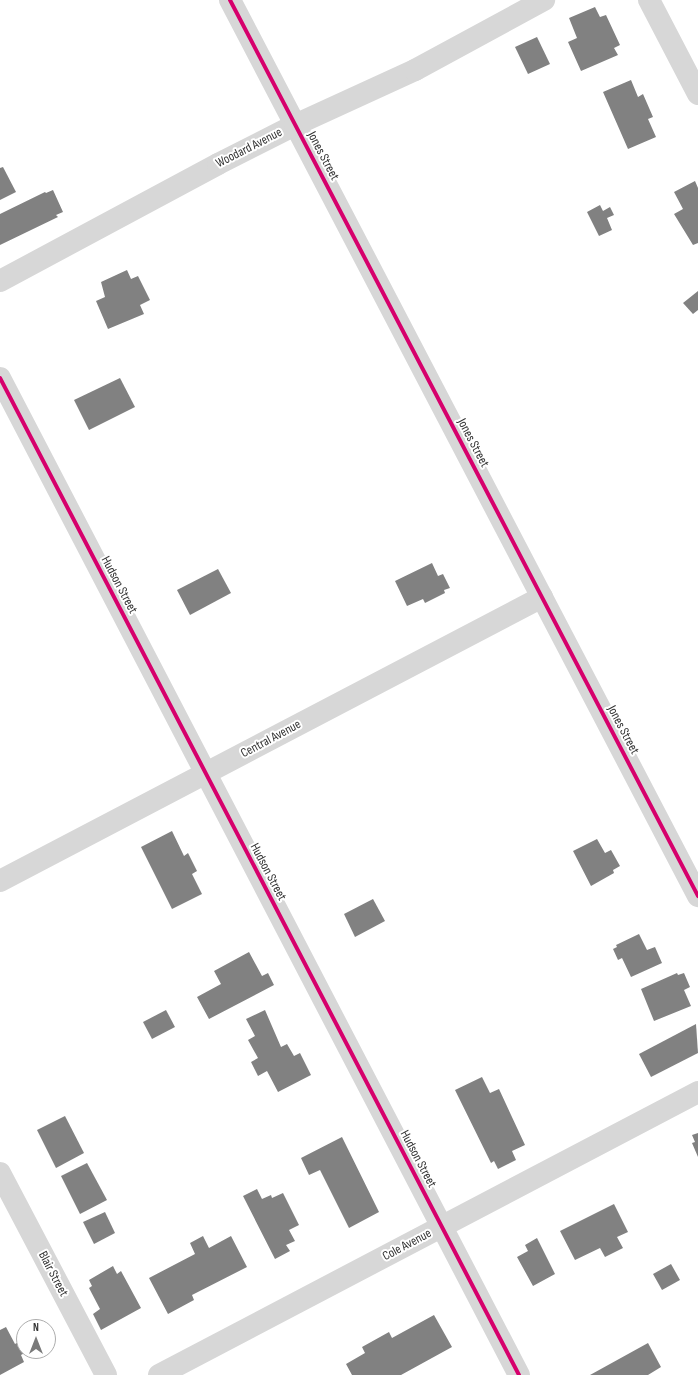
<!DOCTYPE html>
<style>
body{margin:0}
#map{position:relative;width:698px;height:1375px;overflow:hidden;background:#fff;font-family:"Sofia Sans Condensed",sans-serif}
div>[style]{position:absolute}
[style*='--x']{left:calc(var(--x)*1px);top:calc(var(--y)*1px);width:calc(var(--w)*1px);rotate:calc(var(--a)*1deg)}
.building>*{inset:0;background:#818181}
.minor>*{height:22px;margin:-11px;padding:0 11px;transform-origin:11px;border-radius:11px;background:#d7d7d7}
.cycleway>*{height:4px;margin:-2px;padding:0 2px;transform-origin:2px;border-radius:2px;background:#d6006c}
span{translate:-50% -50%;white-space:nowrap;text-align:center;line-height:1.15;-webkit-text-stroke:4px #fff;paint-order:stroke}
.street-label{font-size:13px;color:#333}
.north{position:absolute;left:16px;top:1319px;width:40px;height:40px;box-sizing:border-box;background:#fff;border:1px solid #adadad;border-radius:50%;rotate:0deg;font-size:11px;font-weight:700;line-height:16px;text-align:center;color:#333}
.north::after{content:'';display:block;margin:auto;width:14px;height:18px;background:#7a7a7a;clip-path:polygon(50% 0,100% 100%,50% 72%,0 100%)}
</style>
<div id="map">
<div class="building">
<i style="clip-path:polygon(595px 7px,600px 17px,606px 15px,620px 45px,614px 48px,618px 55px,581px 71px,568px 42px,577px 38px,569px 18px)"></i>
<i style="clip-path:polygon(537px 37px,550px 64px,528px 74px,515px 47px)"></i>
<i style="clip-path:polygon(631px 80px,638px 97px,643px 94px,653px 117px,648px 119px,656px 137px,628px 149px,603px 92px)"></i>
<i style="clip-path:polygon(3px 167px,16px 192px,0 200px,0 168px)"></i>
<i style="clip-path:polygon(695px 181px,698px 188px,698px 243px,693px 245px,674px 214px,683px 209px,674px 192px)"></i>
<i style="clip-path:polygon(53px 190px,63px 212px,56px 215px,58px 217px,0 245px,0 214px,45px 192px,46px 193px)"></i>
<i style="clip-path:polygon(600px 205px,603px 211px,610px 207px,614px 215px,607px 218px,612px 230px,599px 236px,587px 212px)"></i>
<i style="clip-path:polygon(127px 270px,131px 279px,138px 276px,150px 300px,140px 305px,144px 314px,108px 329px,96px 301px,105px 297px,101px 282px)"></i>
<i style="clip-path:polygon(698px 291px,698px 310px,693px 314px,683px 303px)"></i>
<i style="clip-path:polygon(120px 378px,135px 407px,89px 430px,74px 400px)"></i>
<i style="clip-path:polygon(432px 563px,438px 576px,443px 574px,450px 588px,444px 590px,445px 593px,425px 603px,423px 599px,407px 606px,395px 581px)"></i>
<i style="clip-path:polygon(218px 569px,231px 593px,190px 615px,177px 590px)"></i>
<i style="clip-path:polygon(172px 831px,184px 856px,188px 853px,197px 871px,192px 874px,202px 894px,172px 909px,141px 847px)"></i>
<i style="clip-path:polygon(597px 839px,605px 853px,611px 850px,620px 866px,613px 870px,614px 873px,591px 886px,573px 851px)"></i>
<i style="clip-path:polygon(373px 899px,385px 921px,355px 937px,344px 914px)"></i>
<i style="clip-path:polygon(639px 934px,647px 950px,655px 947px,662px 963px,631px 977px,622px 958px,618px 960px,613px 949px,617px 947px,616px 945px)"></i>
<i style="clip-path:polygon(249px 952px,262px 976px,268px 973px,274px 985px,209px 1019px,197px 997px,221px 984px,214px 971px)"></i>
<i style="clip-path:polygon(677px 973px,678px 975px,684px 973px,690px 987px,684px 990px,691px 1006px,654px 1021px,641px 989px)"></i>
<i style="clip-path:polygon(166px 1010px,175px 1027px,152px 1039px,143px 1022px)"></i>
<i style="clip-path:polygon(265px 1010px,281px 1047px,287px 1044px,294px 1056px,300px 1053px,311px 1075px,278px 1092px,267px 1071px,258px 1076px,251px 1062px,258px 1058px,248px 1040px,255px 1036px,246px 1019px)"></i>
<i style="clip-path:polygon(696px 1024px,698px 1053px,651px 1077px,639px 1054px)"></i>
<i style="clip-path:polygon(482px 1077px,490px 1093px,499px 1089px,525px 1145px,512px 1151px,516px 1160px,498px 1169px,494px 1161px,491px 1163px,455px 1090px)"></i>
<i style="clip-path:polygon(65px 1116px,84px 1153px,56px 1168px,37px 1130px)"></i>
<i style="clip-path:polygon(698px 1133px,698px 1157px,692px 1143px,695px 1142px,692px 1135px)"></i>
<i style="clip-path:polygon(342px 1137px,379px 1212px,349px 1228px,320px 1170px,309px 1175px,301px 1158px)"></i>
<i style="clip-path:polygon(87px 1163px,107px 1200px,80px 1214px,61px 1176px)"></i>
<i style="clip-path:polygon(257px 1189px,262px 1199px,271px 1195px,272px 1198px,283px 1193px,299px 1225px,289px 1230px,295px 1241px,286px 1245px,290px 1251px,275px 1259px,243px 1196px)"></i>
<i style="clip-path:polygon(614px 1204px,628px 1232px,617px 1237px,623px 1248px,605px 1257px,600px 1248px,575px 1260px,560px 1231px)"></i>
<i style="clip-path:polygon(105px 1212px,115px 1233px,94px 1244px,83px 1222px)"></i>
<i style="clip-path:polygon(203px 1236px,209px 1248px,231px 1236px,247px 1267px,192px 1295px,194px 1300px,168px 1314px,149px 1278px,195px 1254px,190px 1243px)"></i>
<i style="clip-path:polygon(537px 1238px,555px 1274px,533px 1286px,517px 1257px,528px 1251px,525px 1245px)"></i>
<i style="clip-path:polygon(671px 1264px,680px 1280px,662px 1290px,653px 1274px)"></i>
<i style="clip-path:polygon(113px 1266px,117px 1274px,121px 1271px,141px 1308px,101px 1330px,93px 1314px,100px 1309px,89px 1288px,92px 1286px,89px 1280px)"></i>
<i style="clip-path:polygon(434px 1315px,452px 1347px,401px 1375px,352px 1375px,346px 1364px,365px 1353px,362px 1347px,389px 1332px,392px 1338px)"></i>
<i style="clip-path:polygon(6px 1327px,15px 1344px,20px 1341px,24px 1351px,28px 1351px,21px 1355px,24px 1362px,0 1375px,0 1330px)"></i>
<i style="clip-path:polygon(648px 1343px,661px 1367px,648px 1375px,590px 1375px)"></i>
</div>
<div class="minor">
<i style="--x:230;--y:0;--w:1011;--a:62.42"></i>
<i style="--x:649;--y:0;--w:106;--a:62.5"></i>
<i style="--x:0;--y:281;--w:247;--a:-28.2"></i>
<i style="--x:218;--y:164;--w:86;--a:-26.9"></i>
<i style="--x:295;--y:125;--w:132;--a:-24.6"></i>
<i style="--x:415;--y:70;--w:147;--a:-28.5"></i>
<i style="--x:0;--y:378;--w:1124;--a:62.5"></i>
<i style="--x:0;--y:881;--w:612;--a:-27.65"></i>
<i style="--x:0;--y:1173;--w:228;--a:62.3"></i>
<i style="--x:159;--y:1375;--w:609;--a:-27.7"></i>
</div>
<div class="cycleway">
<i style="--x:230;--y:0;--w:1011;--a:62.42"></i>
<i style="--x:0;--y:378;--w:1124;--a:62.5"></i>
</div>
<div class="street-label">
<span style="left:249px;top:148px;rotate:-27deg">Woodard Avenue</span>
<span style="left:323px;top:156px;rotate:62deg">Jones Street</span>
<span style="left:473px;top:443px;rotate:62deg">Jones Street</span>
<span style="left:119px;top:585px;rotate:62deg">Hudson Street</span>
<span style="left:623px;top:730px;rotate:62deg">Jones Street</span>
<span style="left:271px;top:739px;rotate:-28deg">Central Avenue</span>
<span style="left:268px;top:872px;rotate:62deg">Hudson Street</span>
<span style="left:418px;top:1159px;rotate:62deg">Hudson Street</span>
<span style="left:407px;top:1245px;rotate:-28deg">Cole Avenue</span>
<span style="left:53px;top:1274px;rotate:62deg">Blair Street</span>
</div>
<div class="north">N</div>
</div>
